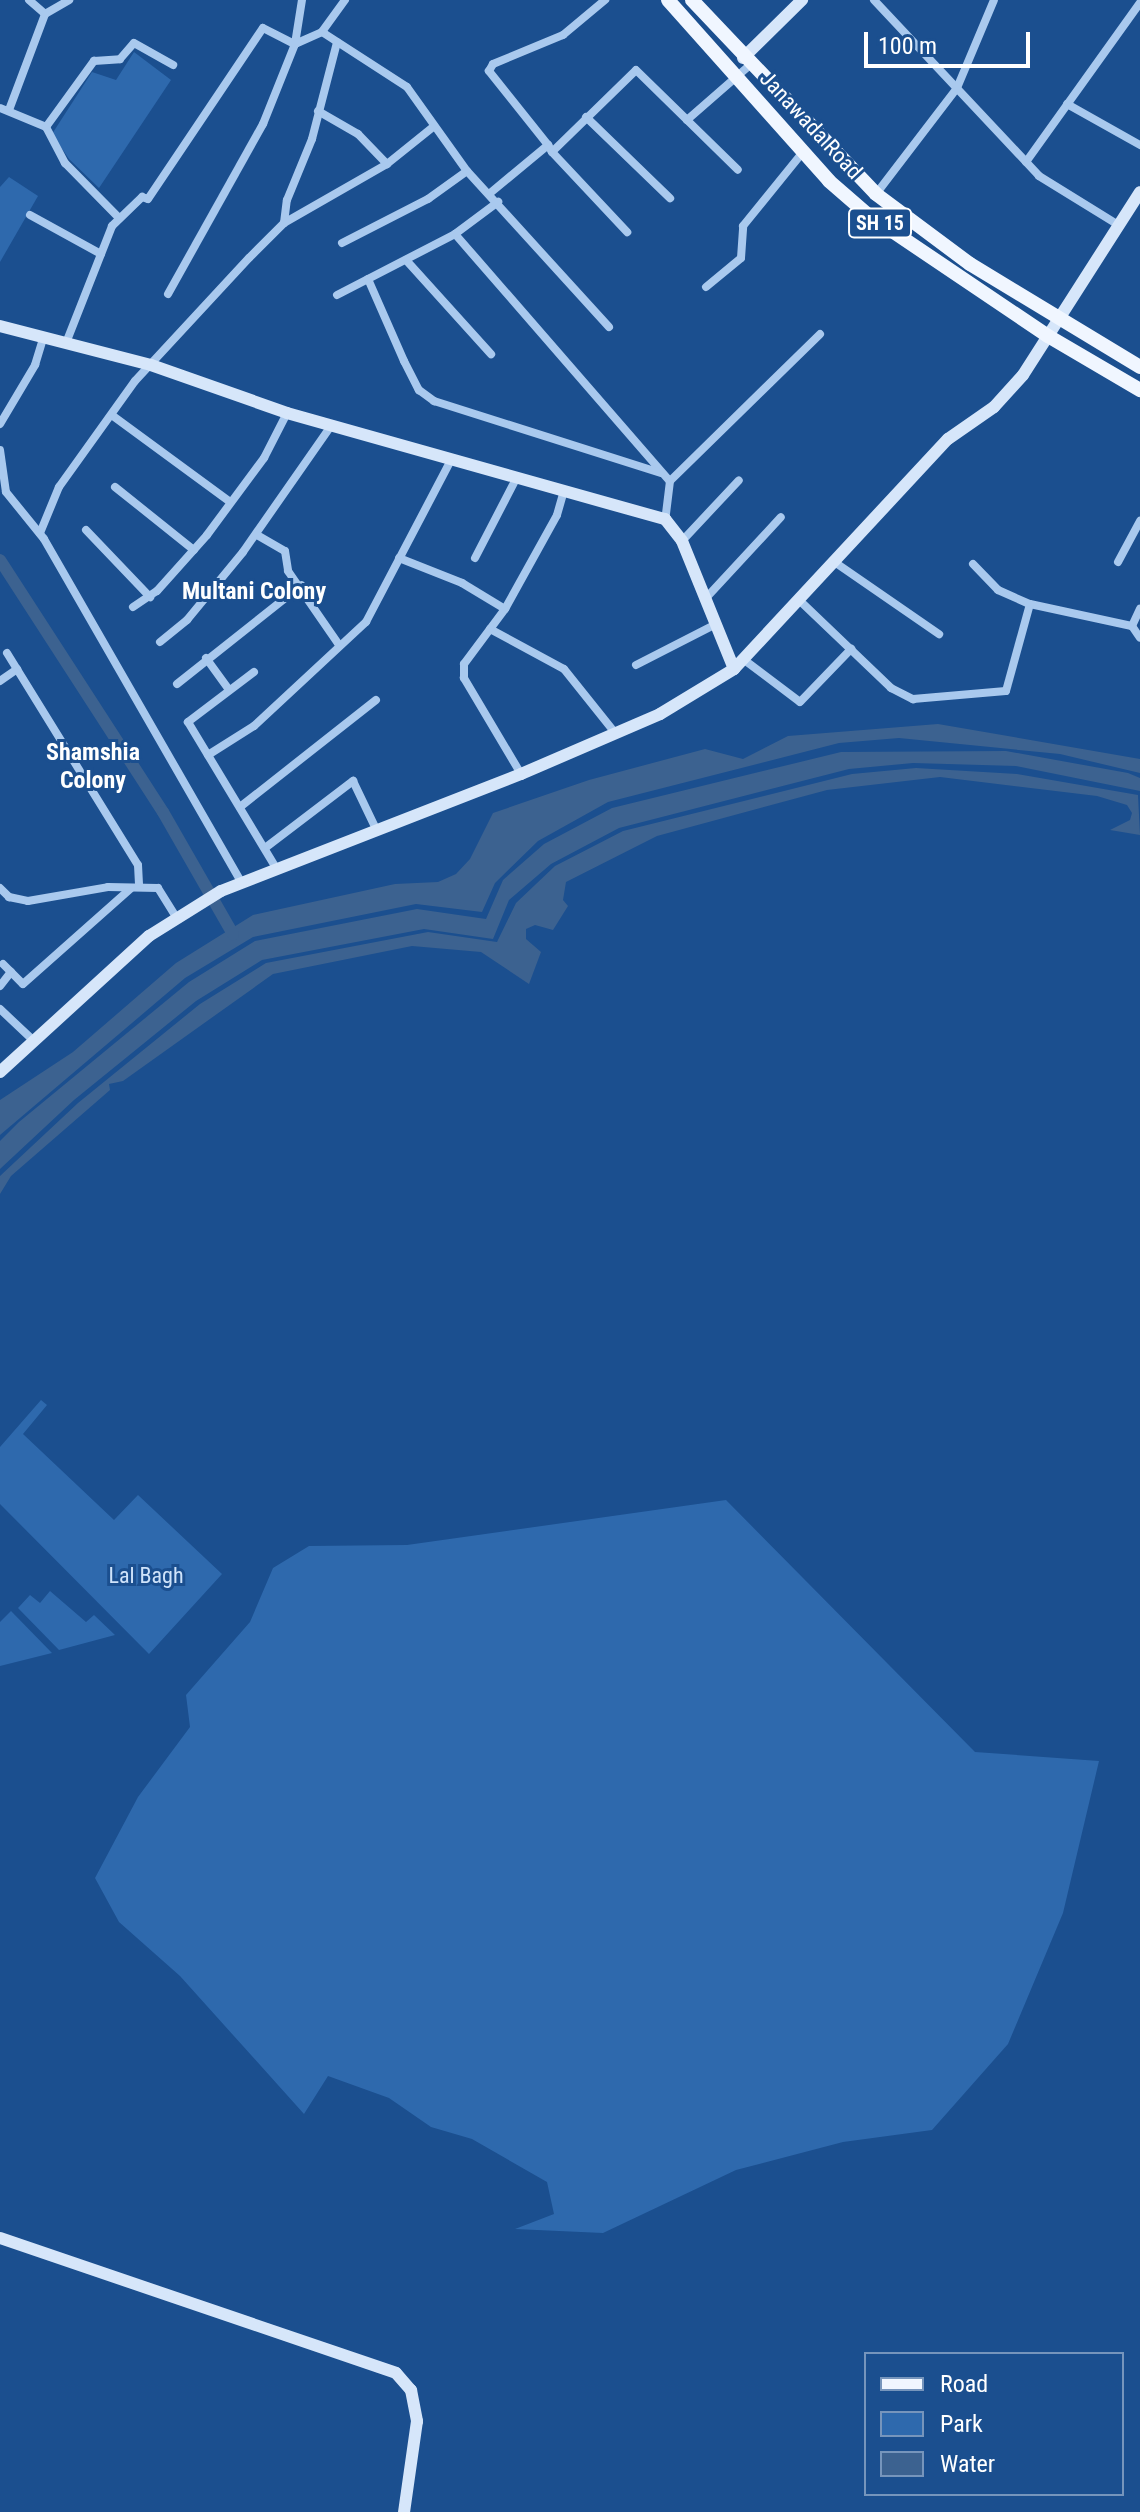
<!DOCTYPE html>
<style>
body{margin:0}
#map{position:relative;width:1140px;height:2512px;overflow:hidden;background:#1b4f8f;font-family:"Roboto Condensed",sans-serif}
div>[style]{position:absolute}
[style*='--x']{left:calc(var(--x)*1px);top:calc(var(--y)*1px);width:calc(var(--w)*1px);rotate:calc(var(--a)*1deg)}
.green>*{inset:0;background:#2e69ad}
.water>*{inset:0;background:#3c6290}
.canal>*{height:12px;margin:-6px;padding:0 6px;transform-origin:6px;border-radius:6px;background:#3c6290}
.street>*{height:8px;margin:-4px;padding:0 4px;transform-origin:4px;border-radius:4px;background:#a9c9ee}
.secondary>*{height:12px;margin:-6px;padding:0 6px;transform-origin:6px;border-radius:6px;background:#d6e6fa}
.primary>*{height:14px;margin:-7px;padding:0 7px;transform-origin:7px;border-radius:7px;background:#f0f6ff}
span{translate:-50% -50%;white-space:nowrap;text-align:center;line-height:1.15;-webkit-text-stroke:6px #1b4f8f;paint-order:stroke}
.shield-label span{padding:2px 6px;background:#1b4f8f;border:2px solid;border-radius:6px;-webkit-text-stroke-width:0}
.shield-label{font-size:20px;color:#fff;font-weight:700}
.street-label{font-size:22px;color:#fff}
.park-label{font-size:22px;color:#cfe3fa}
.neighbourhood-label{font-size:24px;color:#fff;font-weight:700}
.legend{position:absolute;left:864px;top:2352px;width:260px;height:144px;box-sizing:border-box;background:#1b4f8f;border:2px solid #7695bc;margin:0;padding:10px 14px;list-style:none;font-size:24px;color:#fff}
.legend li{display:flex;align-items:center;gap:16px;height:40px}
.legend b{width:40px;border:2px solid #7695bc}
.scale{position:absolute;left:864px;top:32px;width:166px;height:36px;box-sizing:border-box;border:4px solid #fff;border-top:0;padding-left:10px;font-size:24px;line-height:28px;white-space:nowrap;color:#fff;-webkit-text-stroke:6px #1b4f8f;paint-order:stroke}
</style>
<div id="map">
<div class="green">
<i style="clip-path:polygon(134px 52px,171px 80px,99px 188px,69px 159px,52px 134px,92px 72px,116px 80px)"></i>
<i style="clip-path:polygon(9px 177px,38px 196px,0 262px,0 187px)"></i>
<i style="clip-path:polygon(41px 1400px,47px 1405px,23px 1434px,114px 1520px,138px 1495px,222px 1574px,149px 1654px,0 1504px,0 1447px)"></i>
<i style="clip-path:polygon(726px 1500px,975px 1752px,1099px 1761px,1063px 1913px,1008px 2044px,932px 2130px,843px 2142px,736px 2170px,603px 2233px,515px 2229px,554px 2214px,547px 2182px,472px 2139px,431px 2127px,389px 2098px,328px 2076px,304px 2114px,180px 1976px,119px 1922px,95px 1878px,138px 1797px,190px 1727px,186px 1695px,250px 1622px,273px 1568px,309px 1546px,407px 1545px)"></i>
<i style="clip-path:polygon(50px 1591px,86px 1622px,94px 1615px,115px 1635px,59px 1650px,18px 1608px,30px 1595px,40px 1603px)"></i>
<i style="clip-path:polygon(11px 1611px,52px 1653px,0 1666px,0 1622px)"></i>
</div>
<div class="water">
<i style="clip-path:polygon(938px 724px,1140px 759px,1140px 773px,1060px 754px,899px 738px,839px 743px,608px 802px,538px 841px,495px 883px,482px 912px,416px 904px,253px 937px,185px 978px,0 1135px,0 1100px,73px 1052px,176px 963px,253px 915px,395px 884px,438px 882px,456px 874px,470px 859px,493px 813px,589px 780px,705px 749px,743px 759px,788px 736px)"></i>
<i style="clip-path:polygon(1006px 751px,1128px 773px,1140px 778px,1140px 791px,1016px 766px,913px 763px,849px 769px,619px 828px,551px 864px,509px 900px,493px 939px,424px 929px,262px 960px,196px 1001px,74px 1100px,0 1169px,0 1141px,19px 1122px,189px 982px,255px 941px,417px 909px,486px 919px,503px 880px,544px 844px,612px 808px,841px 752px)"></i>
<i style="clip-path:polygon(916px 768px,1017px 774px,1138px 795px,1140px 835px,1110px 830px,1130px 820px,1132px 813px,1127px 805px,1097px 796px,940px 777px,827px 790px,657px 836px,566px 882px,563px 900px,568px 906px,553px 930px,535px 925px,526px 929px,526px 939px,541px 952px,529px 984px,481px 952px,412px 946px,273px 974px,123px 1081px,109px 1084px,110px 1090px,11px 1176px,0 1194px,0 1176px,78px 1103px,200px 1004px,266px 963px,428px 932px,497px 942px,516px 903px,555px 866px,623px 831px,852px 774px)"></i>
</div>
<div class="canal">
<i style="--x:0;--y:560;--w:300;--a:57.1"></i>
<i style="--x:163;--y:812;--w:141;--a:60.2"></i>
</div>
<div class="street">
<i style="--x:29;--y:0;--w:21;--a:41"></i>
<i style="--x:345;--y:0;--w:39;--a:126"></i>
<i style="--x:322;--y:32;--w:101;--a:32.9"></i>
<i style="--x:407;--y:87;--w:103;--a:54.5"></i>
<i style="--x:467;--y:171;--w:211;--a:47.7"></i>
<i style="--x:874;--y:0;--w:241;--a:46.8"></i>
<i style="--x:1039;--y:176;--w:95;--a:31.7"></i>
<i style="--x:1067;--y:104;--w:84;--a:29.3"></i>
<i style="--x:0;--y:108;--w:50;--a:22.4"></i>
<i style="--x:46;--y:127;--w:41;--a:62.2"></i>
<i style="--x:65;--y:163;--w:77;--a:45.5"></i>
<i style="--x:9;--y:110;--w:103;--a:-69.4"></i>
<i style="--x:45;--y:14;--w:28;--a:-30"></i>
<i style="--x:318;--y:111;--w:46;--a:29.9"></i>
<i style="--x:358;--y:134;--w:42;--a:46"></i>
<i style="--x:586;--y:117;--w:117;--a:44"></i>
<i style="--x:687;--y:120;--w:71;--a:44.4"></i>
<i style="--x:46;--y:127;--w:82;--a:-54"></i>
<i style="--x:94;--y:61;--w:26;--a:-4"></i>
<i style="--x:120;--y:59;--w:21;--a:-49"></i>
<i style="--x:134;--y:43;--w:45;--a:29.4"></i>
<i style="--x:548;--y:145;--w:95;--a:-128.6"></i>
<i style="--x:489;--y:71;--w:8;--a:-60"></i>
<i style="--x:493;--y:64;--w:76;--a:-22.5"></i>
<i style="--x:563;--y:35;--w:55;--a:-39.8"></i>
<i style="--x:552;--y:152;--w:110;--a:46.8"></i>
<i style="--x:1026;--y:162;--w:196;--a:-54.4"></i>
<i style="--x:489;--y:194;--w:77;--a:-39.7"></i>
<i style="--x:548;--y:145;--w:8;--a:60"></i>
<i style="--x:552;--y:152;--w:117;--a:-44.3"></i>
<i style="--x:636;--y:70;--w:71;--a:44.4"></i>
<i style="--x:687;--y:120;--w:84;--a:-41.1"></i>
<i style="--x:876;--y:194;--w:133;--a:-52.6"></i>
<i style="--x:957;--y:88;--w:95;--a:-67.2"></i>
<i style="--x:30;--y:215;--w:81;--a:28.8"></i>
<i style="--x:284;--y:223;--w:23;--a:-83"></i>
<i style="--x:287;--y:200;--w:66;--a:-67.7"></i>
<i style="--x:312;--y:139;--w:100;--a:-75.5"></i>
<i style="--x:455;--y:234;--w:327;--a:49"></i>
<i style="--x:670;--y:481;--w:38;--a:97"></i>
<i style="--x:342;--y:243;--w:97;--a:-27.1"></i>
<i style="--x:428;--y:199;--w:48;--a:-35.7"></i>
<i style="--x:406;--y:260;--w:127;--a:47.9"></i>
<i style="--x:368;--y:279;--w:90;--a:66.3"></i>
<i style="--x:404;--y:361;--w:33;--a:63"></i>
<i style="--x:419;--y:390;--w:19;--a:36"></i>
<i style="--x:434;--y:401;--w:238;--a:17.6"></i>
<i style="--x:706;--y:287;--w:45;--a:-39.6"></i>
<i style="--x:741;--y:258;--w:32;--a:-86"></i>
<i style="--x:743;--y:226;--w:95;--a:-51"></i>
<i style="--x:168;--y:294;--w:195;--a:-60.8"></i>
<i style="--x:263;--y:124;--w:86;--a:-68.2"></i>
<i style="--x:295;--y:44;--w:45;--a:-81"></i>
<i style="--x:337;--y:295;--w:133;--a:-27.3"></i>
<i style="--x:455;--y:234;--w:54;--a:-36.7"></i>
<i style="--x:66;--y:343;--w:126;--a:-68.5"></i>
<i style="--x:112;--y:226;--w:42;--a:-44"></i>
<i style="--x:142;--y:197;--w:6;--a:18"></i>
<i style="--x:148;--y:199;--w:206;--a:-56.1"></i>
<i style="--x:263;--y:28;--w:36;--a:27"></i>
<i style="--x:295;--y:44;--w:30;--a:-24"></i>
<i style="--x:113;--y:416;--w:145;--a:36.3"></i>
<i style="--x:0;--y:424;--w:69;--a:-59.3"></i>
<i style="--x:35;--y:365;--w:27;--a:-73"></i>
<i style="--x:0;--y:450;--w:42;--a:81.9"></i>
<i style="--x:6;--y:492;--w:60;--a:51"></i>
<i style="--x:44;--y:539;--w:395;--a:60.1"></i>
<i style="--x:670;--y:481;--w:210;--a:-44.4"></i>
<i style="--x:115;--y:487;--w:101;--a:38.6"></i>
<i style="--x:86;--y:530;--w:93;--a:46.3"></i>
<i style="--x:40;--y:533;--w:50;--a:-67.6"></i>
<i style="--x:59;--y:487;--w:130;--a:-54.4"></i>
<i style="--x:135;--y:381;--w:168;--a:-47.2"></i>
<i style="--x:249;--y:258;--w:49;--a:-45"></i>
<i style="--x:284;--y:223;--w:119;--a:-29.8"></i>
<i style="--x:387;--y:164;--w:58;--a:-38.7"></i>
<i style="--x:257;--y:535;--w:32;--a:30"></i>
<i style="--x:285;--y:551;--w:20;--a:81"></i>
<i style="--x:288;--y:571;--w:90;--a:55.4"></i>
<i style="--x:682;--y:541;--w:83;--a:-46.9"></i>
<i style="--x:399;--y:558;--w:68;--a:21.6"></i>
<i style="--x:462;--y:583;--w:50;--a:31.2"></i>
<i style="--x:475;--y:558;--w:91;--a:-62.6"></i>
<i style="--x:833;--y:561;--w:129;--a:34.6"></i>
<i style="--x:1118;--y:562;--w:47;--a:-61.8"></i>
<i style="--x:973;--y:564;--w:36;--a:46"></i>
<i style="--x:998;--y:590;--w:35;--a:24"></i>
<i style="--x:706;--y:598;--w:110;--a:-47.2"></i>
<i style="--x:798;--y:599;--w:129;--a:43.7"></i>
<i style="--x:891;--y:688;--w:25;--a:27"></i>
<i style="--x:913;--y:699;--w:93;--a:-4.9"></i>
<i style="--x:1006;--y:691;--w:90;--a:-74.6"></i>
<i style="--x:1030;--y:604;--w:104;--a:12.2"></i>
<i style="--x:1132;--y:626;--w:19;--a:-65"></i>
<i style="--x:133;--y:607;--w:29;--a:-34"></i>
<i style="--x:157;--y:591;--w:75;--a:-48.2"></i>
<i style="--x:207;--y:535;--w:96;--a:-53.5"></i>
<i style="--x:264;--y:458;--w:51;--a:-62.9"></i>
<i style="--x:1132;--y:626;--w:14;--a:56"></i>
<i style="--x:490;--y:629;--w:84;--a:28.4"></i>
<i style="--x:564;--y:669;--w:82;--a:51.4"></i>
<i style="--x:160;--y:642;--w:35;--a:-39"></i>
<i style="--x:187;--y:620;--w:88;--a:-50.5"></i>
<i style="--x:243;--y:552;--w:154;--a:-55.1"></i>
<i style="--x:7;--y:653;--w:249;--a:58.3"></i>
<i style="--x:138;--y:865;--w:22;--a:87"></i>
<i style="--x:206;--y:658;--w:39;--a:54"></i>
<i style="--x:743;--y:659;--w:71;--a:37"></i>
<i style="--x:800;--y:702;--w:74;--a:-46.1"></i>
<i style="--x:636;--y:665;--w:90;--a:-27.1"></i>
<i style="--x:254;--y:672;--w:83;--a:142.9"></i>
<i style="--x:188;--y:722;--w:168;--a:58.9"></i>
<i style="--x:0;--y:681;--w:21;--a:-35"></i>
<i style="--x:177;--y:684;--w:159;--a:-38.4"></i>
<i style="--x:208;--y:755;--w:54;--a:-32.2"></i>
<i style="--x:254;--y:726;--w:153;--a:-42.9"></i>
<i style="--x:366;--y:622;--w:185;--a:-62.3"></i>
<i style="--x:521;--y:774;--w:112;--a:-120.7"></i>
<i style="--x:464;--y:678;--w:14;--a:-90"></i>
<i style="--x:464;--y:664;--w:69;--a:-53.3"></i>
<i style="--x:505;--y:609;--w:107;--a:-61"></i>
<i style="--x:557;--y:515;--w:25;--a:-74"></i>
<i style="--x:240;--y:807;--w:173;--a:-38.2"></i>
<i style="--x:265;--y:848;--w:111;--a:-37.3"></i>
<i style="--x:353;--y:781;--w:53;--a:64.4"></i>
<i style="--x:0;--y:888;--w:13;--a:45"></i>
<i style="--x:9;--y:897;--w:19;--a:12"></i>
<i style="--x:28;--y:901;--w:81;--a:-9.9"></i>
<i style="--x:108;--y:887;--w:50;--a:1.1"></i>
<i style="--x:158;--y:888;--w:36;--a:58"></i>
<i style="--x:3;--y:964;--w:28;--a:45"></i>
<i style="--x:23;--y:984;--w:144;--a:-41.6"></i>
<i style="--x:0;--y:986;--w:18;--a:-52"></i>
<i style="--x:0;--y:1009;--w:47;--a:43.3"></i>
</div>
<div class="secondary">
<i style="--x:743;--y:58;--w:83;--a:-44.5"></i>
<i style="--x:0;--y:326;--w:156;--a:14.5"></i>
<i style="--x:151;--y:365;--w:144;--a:19.4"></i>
<i style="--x:287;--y:413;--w:393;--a:15.7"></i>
<i style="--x:665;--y:519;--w:28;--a:52"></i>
<i style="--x:682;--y:541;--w:138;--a:67.9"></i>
<i style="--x:0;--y:1072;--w:202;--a:-42.4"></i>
<i style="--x:149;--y:936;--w:85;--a:-32"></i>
<i style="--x:221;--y:891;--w:322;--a:-21.3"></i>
<i style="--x:521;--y:774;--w:151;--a:-23.3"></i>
<i style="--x:660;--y:714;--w:87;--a:-31.3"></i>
<i style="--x:734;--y:669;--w:314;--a:-47.1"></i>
<i style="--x:948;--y:439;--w:56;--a:-34.8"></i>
<i style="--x:994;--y:407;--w:43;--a:-47.8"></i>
<i style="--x:1023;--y:375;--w:217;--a:-57.4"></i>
<i style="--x:0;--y:2238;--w:418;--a:18.8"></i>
<i style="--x:396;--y:2373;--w:23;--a:49"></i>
<i style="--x:411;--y:2390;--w:32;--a:79"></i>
<i style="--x:417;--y:2421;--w:92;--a:98.1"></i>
</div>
<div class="primary">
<i style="--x:668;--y:0;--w:242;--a:48.3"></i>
<i style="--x:829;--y:181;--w:50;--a:41"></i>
<i style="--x:867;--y:214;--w:218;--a:34"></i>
<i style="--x:1048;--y:336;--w:107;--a:30.4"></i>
<i style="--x:692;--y:0;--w:267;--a:46.5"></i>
<i style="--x:876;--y:194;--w:117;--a:36.7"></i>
<i style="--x:970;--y:264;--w:199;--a:31.2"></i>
</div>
<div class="shield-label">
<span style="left:880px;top:223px">SH 15</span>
</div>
<div class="street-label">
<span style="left:811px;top:125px;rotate:47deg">Janawada Road</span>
</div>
<div class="park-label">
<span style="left:146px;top:1576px">Lal Bagh</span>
</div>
<div class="neighbourhood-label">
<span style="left:254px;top:592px">Multani Colony</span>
<span style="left:93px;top:767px">Shamshia<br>Colony</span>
</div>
<ul class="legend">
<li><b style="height:10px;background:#f0f6ff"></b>Road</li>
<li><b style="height:22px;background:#2e69ad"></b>Park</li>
<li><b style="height:22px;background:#3c6290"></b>Water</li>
</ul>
<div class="scale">100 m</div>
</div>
